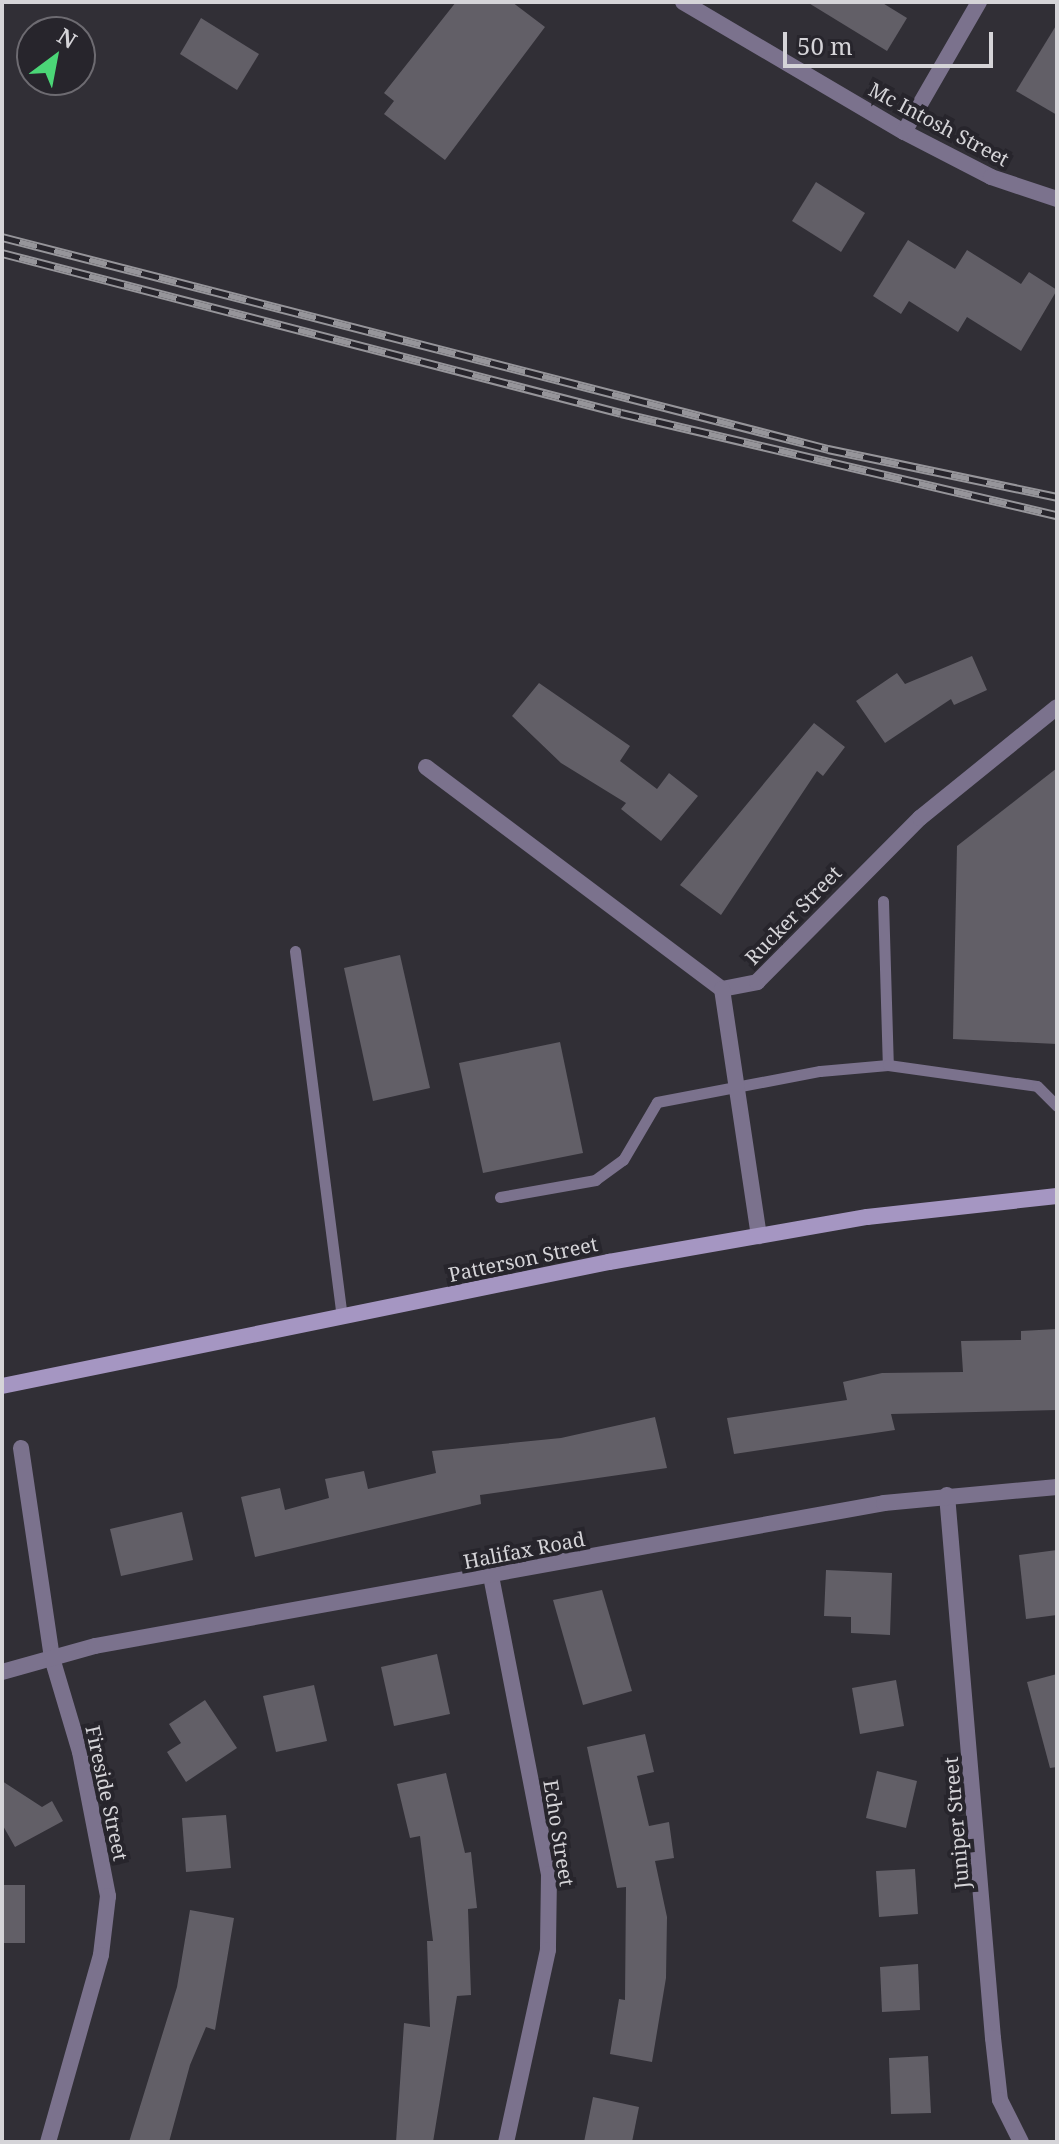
<!DOCTYPE html>
<style>
body{margin:0}
#map{position:relative;width:1059px;height:2144px;overflow:hidden;background:#312f36;font-family:"Noto Serif",serif}
div>[style]{position:absolute}
[style*='--x']{left:calc(var(--x)*1px);top:calc(var(--y)*1px);width:calc(var(--w)*1px);rotate:calc(var(--a)*1deg)}
.building>*{inset:0;background:#625f67}
.lane>*{height:11px;margin:-5.5px;padding:0 5.5px;transform-origin:5.5px;border-radius:5.5px;background:#7b728d}
.street>*{height:16px;margin:-8px;padding:0 8px;transform-origin:8px;border-radius:8px;background:#7b728d}
.secondary>*{height:16px;margin:-8px;padding:0 8px;transform-origin:8px;border-radius:8px;background:#a596c2}
.rail>*{height:9px;margin-top:-4.5px;transform-origin:0;background:repeating-linear-gradient(90deg,#27252c 0 18px,#96959a 0 36px);box-sizing:border-box;border-block:2px solid #96959a}
span{translate:-50% -50%;white-space:nowrap;text-align:center;line-height:1.15;-webkit-text-stroke:8px #27252c;paint-order:stroke}
.street-label{font-size:20px;color:#d5d4d8}
.frame{position:absolute;inset:0;border:4px solid #d5d4d8;pointer-events:none}
.north{position:absolute;left:16px;top:16px;width:80px;height:80px;box-sizing:border-box;background:#27252c;border:2px solid #6d6b71;border-radius:50%;rotate:32deg;font-size:22px;font-weight:700;line-height:32px;text-align:center;color:#d5d4d8}
.north::after{content:'';display:block;margin:auto;width:28px;height:36px;background:#4bd677;clip-path:polygon(50% 0,100% 100%,50% 72%,0 100%)}
.scale{position:absolute;left:783px;top:32px;width:210px;height:36px;box-sizing:border-box;border:4px solid #d5d4d8;border-top:0;padding-left:10px;font-size:24px;line-height:28px;white-space:nowrap;color:#d5d4d8;-webkit-text-stroke:6px #27252c;paint-order:stroke}
</style>
<div id="map">
<div class="building">
<i style="clip-path:polygon(456px 2px,512px 2px,545px 27px,445px 160px,384px 114px,394px 101px,384px 93px)"></i>
<i style="clip-path:polygon(807px 2px,881px 2px,907px 18px,887px 51px)"></i>
<i style="clip-path:polygon(201px 18px,259px 54px,237px 90px,180px 54px)"></i>
<i style="clip-path:polygon(1057px 24px,1057px 115px,1016px 91px)"></i>
<i style="clip-path:polygon(816px 182px,865px 213px,841px 252px,792px 221px)"></i>
<i style="clip-path:polygon(908px 240px,955px 269px,967px 250px,1021px 284px,1029px 272px,1057px 290px,1021px 351px,967px 317px,958px 332px,909px 301px,901px 314px,873px 296px)"></i>
<i style="clip-path:polygon(972px 656px,987px 690px,954px 705px,951px 699px,885px 743px,856px 701px,897px 673px,905px 684px)"></i>
<i style="clip-path:polygon(539px 683px,630px 746px,620px 761px,657px 789px,669px 773px,698px 796px,661px 841px,621px 809px,626px 803px,561px 763px,512px 716px)"></i>
<i style="clip-path:polygon(814px 723px,845px 747px,823px 776px,817px 771px,721px 915px,680px 885px)"></i>
<i style="clip-path:polygon(1057px 768px,1057px 1044px,953px 1039px,957px 846px)"></i>
<i style="clip-path:polygon(400px 955px,430px 1088px,373px 1101px,344px 968px)"></i>
<i style="clip-path:polygon(560px 1042px,583px 1153px,483px 1173px,459px 1063px)"></i>
<i style="clip-path:polygon(1057px 1329px,1057px 1410px,891px 1414px,895px 1430px,734px 1454px,727px 1418px,847px 1400px,843px 1382px,882px 1373px,963px 1372px,961px 1341px,1021px 1340px,1021px 1331px)"></i>
<i style="clip-path:polygon(655px 1417px,667px 1468px,480px 1495px,481px 1504px,255px 1557px,241px 1497px,280px 1488px,285px 1510px,329px 1498px,325px 1479px,364px 1471px,368px 1489px,436px 1473px,432px 1451px,561px 1438px)"></i>
<i style="clip-path:polygon(182px 1512px,193px 1560px,121px 1576px,110px 1529px)"></i>
<i style="clip-path:polygon(1057px 1550px,1057px 1615px,1026px 1619px,1019px 1555px)"></i>
<i style="clip-path:polygon(826px 1570px,892px 1573px,890px 1635px,851px 1633px,851px 1617px,824px 1616px)"></i>
<i style="clip-path:polygon(602px 1590px,632px 1691px,583px 1705px,553px 1600px)"></i>
<i style="clip-path:polygon(437px 1654px,450px 1714px,394px 1726px,381px 1667px)"></i>
<i style="clip-path:polygon(1057px 1674px,1057px 1767px,1050px 1768px,1027px 1682px)"></i>
<i style="clip-path:polygon(896px 1680px,904px 1726px,860px 1734px,852px 1688px)"></i>
<i style="clip-path:polygon(314px 1685px,327px 1741px,276px 1752px,263px 1696px)"></i>
<i style="clip-path:polygon(205px 1700px,237px 1748px,186px 1782px,167px 1752px,181px 1743px,169px 1724px)"></i>
<i style="clip-path:polygon(645px 1734px,654px 1772px,637px 1776px,649px 1826px,669px 1822px,674px 1858px,655px 1861px,667px 1917px,666px 1978px,652px 2062px,610px 2054px,619px 1999px,625px 2000px,626px 1887px,617px 1888px,587px 1747px)"></i>
<i style="clip-path:polygon(877px 1771px,917px 1781px,906px 1828px,866px 1818px)"></i>
<i style="clip-path:polygon(446px 1773px,465px 1853px,471px 1852px,477px 1908px,468px 1909px,471px 1995px,457px 1996px,433px 2142px,396px 2142px,404px 2023px,430px 2027px,427px 1941px,433px 1941px,420px 1836px,410px 1838px,397px 1784px)"></i>
<i style="clip-path:polygon(2px 1781px,42px 1807px,52px 1801px,63px 1821px,15px 1847px,2px 1824px)"></i>
<i style="clip-path:polygon(226px 1815px,231px 1868px,186px 1872px,182px 1818px)"></i>
<i style="clip-path:polygon(915px 1869px,918px 1914px,879px 1917px,876px 1871px)"></i>
<i style="clip-path:polygon(2px 1885px,25px 1885px,25px 1943px,2px 1943px)"></i>
<i style="clip-path:polygon(190px 1910px,234px 1918px,215px 2030px,206px 2027px,190px 2065px,169px 2142px,129px 2142px,177px 1987px)"></i>
<i style="clip-path:polygon(918px 1964px,920px 2010px,882px 2012px,880px 1967px)"></i>
<i style="clip-path:polygon(928px 2056px,931px 2113px,891px 2114px,889px 2058px)"></i>
<i style="clip-path:polygon(593px 2097px,639px 2107px,632px 2142px,584px 2142px)"></i>
</div>
<div class="lane">
<i style="--x:883;--y:901;--w:164;--a:88.3"></i>
<i style="--x:295;--y:951;--w:368;--a:82.7"></i>
<i style="--x:500;--y:1197;--w:97;--a:-10.1"></i>
<i style="--x:595;--y:1180;--w:34;--a:-36"></i>
<i style="--x:623;--y:1160;--w:67;--a:-59.6"></i>
<i style="--x:657;--y:1102;--w:166;--a:-10.8"></i>
<i style="--x:820;--y:1071;--w:68;--a:-5"></i>
<i style="--x:888;--y:1065;--w:150;--a:8"></i>
<i style="--x:1037;--y:1086;--w:28;--a:45"></i>
</div>
<div class="street">
<i style="--x:683;--y:2;--w:256;--a:30.5"></i>
<i style="--x:904;--y:132;--w:98;--a:27.3"></i>
<i style="--x:991;--y:177;--w:70;--a:18.4"></i>
<i style="--x:904;--y:132;--w:150;--a:-60"></i>
<i style="--x:426;--y:767;--w:370;--a:36.9"></i>
<i style="--x:722;--y:989;--w:36;--a:-11"></i>
<i style="--x:757;--y:982;--w:231;--a:-45.2"></i>
<i style="--x:920;--y:818;--w:176;--a:-39"></i>
<i style="--x:722;--y:989;--w:250;--a:81.5"></i>
<i style="--x:21;--y:1448;--w:212;--a:81.6"></i>
<i style="--x:52;--y:1658;--w:98;--a:73.4"></i>
<i style="--x:80;--y:1752;--w:147;--a:79"></i>
<i style="--x:108;--y:1896;--w:59;--a:96.8"></i>
<i style="--x:101;--y:1955;--w:194;--a:105.8"></i>
<i style="--x:947;--y:1495;--w:545;--a:85.16"></i>
<i style="--x:993;--y:2038;--w:62;--a:83.6"></i>
<i style="--x:1000;--y:2100;--w:47;--a:63.4"></i>
<i style="--x:491;--y:1576;--w:304;--a:79"></i>
<i style="--x:549;--y:1874;--w:76;--a:90.8"></i>
<i style="--x:548;--y:1950;--w:197;--a:102.3"></i>
<i style="--x:2;--y:1672;--w:97;--a:-15.6"></i>
<i style="--x:95;--y:1646;--w:802;--a:-10.27"></i>
<i style="--x:884;--y:1503;--w:174;--a:-5.3"></i>
</div>
<div class="secondary">
<i style="--x:2;--y:1386;--w:620;--a:-11.55"></i>
<i style="--x:609;--y:1262;--w:262;--a:-9.9"></i>
<i style="--x:867;--y:1217;--w:191;--a:-6.3"></i>
</div>
<div class="rail">
<i style="--x:2;--y:237;--w:853;--a:14.39"></i>
<i style="--x:828;--y:449;--w:234;--a:11.8"></i>
<i style="--x:2;--y:253;--w:639;--a:14.49"></i>
<i style="--x:621;--y:413;--w:448;--a:13.2"></i>
</div>
<div class="street-label">
<span style="left:939px;top:124px;rotate:28deg">Mc Intosh Street</span>
<span style="left:793px;top:915px;rotate:-46deg">Rucker Street</span>
<span style="left:523px;top:1259px;rotate:-12deg">Patterson Street</span>
<span style="left:524px;top:1550px;rotate:-11deg">Halifax Road</span>
<span style="left:107px;top:1793px;rotate:78deg">Fireside Street</span>
<span style="left:956px;top:1823px;rotate:-95deg">Juniper Street</span>
<span style="left:559px;top:1833px;rotate:81deg">Echo Street</span>
</div>
<div class="frame"></div>
<div class="north">N</div>
<div class="scale">50 m</div>
</div>
